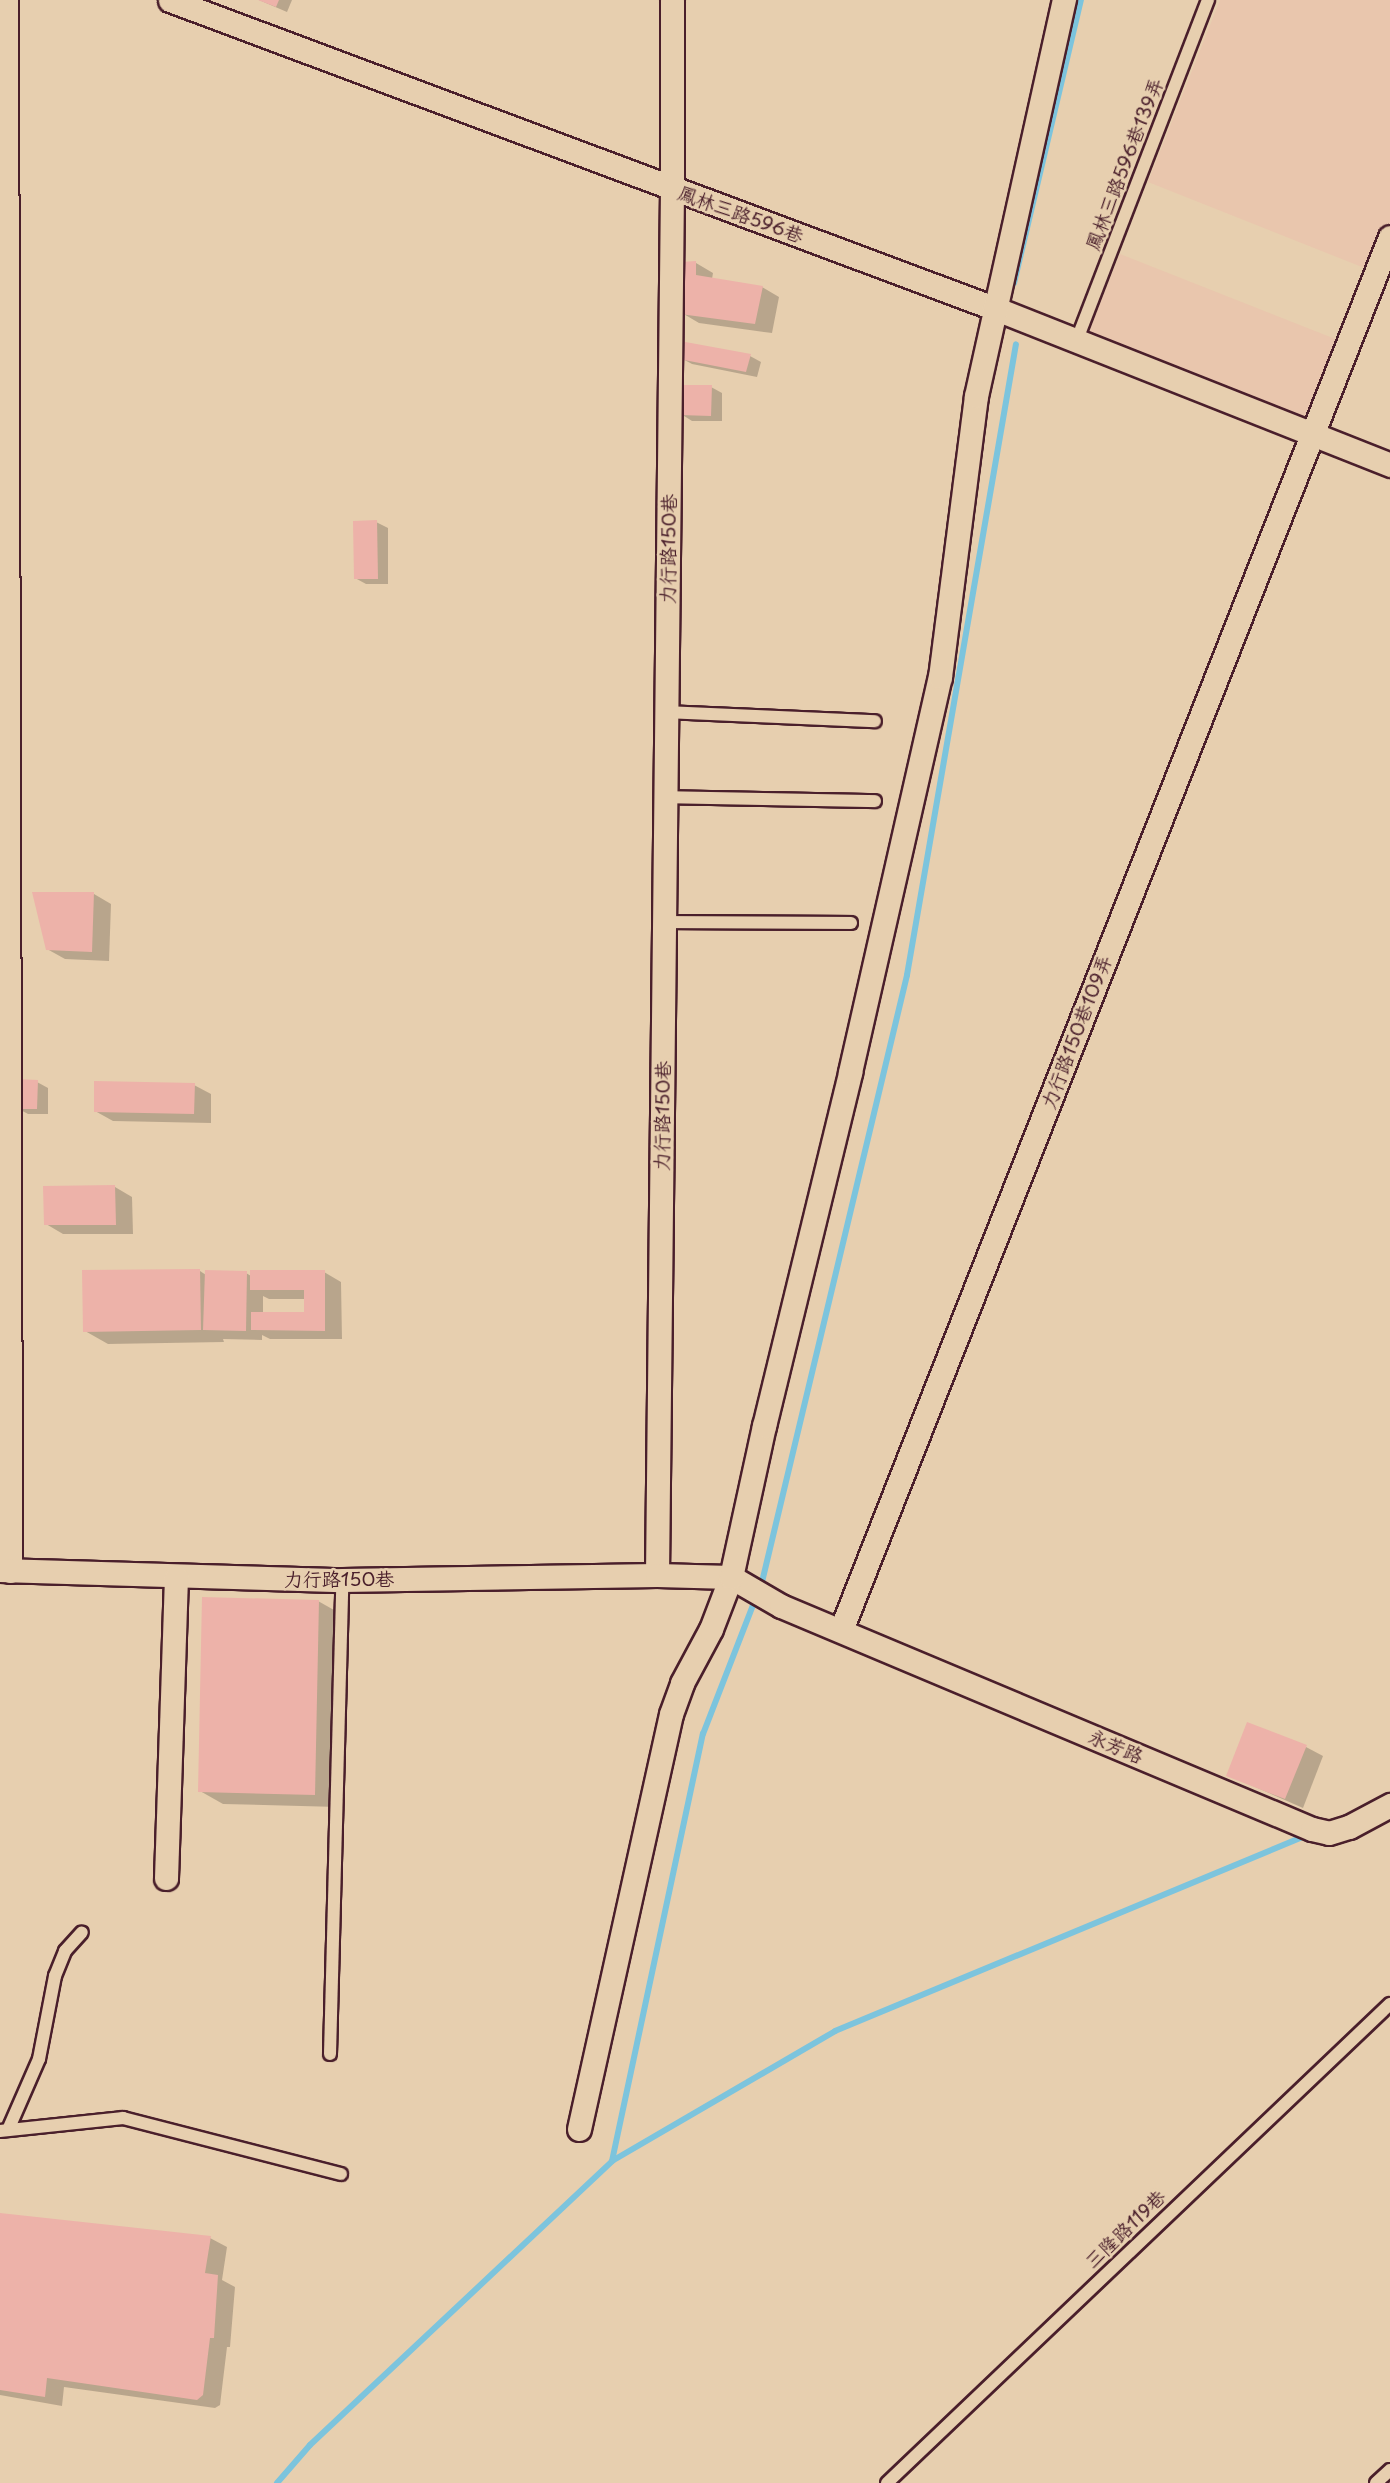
<!DOCTYPE html>
<meta charset="utf-8">
<style>
body{margin:0}
#map{position:relative;width:1390px;height:2483px;overflow:hidden;background:#e7cfaf;font-family:"Playpen Sans","LXGW WenKai TC",sans-serif}
div>[style]{position:absolute}
[style*='--x']{left:calc(var(--x)*1px);top:calc(var(--y)*1px);width:calc(var(--w)*1px);rotate:calc(var(--a)*1deg)}
.built>*{inset:0;background:#e9c6ad}
.shadow>*{inset:0;background:#0003}
.stream>*{height:6px;margin:-3px;padding:0 3px;transform-origin:3px;border-radius:3px;background:#7cc4dd}
.building>*{inset:0;background:#edb2a9}
.roads{filter:drop-shadow(2px 0 #4a1f2b) drop-shadow(-2px 0 #4a1f2b) drop-shadow(0 2px #4a1f2b) drop-shadow(0 -2px #4a1f2b)}
.service>*{height:12px;margin:-6px;padding:0 6px;transform-origin:6px;border-radius:6px;background:#e7cfaf}
.minor>*{height:23px;margin:-11.5px;padding:0 11.5px;transform-origin:11.5px;border-radius:11.5px;background:#e7cfaf}
span{translate:-50% -50%;white-space:nowrap;text-align:center;line-height:1.15;-webkit-text-stroke:5px #e7cfaf;paint-order:stroke}
.street-label{font-size:19px;color:#4a1f2b}
</style>
<div id="map">
<div class="built">
<i style="clip-path:polygon(1220px 0,1390px 0,1390px 224px,1372px 271px,1148px 182px)"></i>
<i style="clip-path:polygon(1120px 254px,1343px 342px,1310px 426px,1087px 336px)"></i>
</div>
<div class="shadow">
<i style="clip-path:polygon(259px 0,292px 0,287px 12px)"></i>
<i style="clip-path:polygon(696px 263px,713px 273px,712px 279px,762px 287px,779px 297px,772px 333px,699px 323px,682px 313px)"></i>
<i style="clip-path:polygon(750px 356px,761px 362px,757px 377px,692px 364px,681px 358px)"></i>
<i style="clip-path:polygon(711px 387px,722px 393px,722px 421px,692px 421px,681px 414px)"></i>
<i style="clip-path:polygon(376px 522px,388px 528px,388px 584px,366px 584px,355px 578px)"></i>
<i style="clip-path:polygon(94px 894px,111px 904px,109px 961px,65px 959px,47px 949px)"></i>
<i style="clip-path:polygon(37px 1082px,48px 1088px,48px 1114px,28px 1114px,17px 1108px)"></i>
<i style="clip-path:polygon(194px 1085px,211px 1094px,211px 1123px,113px 1121px,95px 1111px)"></i>
<i style="clip-path:polygon(115px 1187px,132px 1197px,133px 1234px,63px 1234px,46px 1224px)"></i>
<i style="clip-path:polygon(evenodd,200px 1271px,206px 1275px,246px 1273px,251px 1276px,324px 1272px,341px 1282px,342px 1339px,270px 1339px,262px 1335px,262px 1340px,223px 1339px,224px 1342px,108px 1344px,85px 1331px,200px 1271px,263px 1296px,269px 1299px,306px 1299px,306px 1314px,263px 1314px,263px 1296px)"></i>
<i style="clip-path:polygon(318px 1601px,341px 1614px,338px 1807px,223px 1804px,200px 1791px)"></i>
<i style="clip-path:polygon(1306px 1747px,1323px 1756px,1303px 1808px,1228px 1775px)"></i>
<i style="clip-path:polygon(0 2215px,210px 2238px,227px 2247px,222px 2280px,235px 2287px,230px 2347px,227px 2347px,220px 2405px,215px 2408px,64px 2387px,62px 2406px,0 2395px)"></i>
</div>
<div class="stream">
<i style="--x:1014;--y:283;--w:291;--a:-76.7"></i>
<i style="--x:612;--y:2161;--w:437;--a:-78"></i>
<i style="--x:703;--y:1734;--w:163;--a:-68.8"></i>
<i style="--x:762;--y:1582;--w:624;--a:-76.56"></i>
<i style="--x:907;--y:975;--w:640;--a:-80.2"></i>
<i style="--x:277;--y:2483;--w:50;--a:-49"></i>
<i style="--x:310;--y:2445;--w:415;--a:-43.2"></i>
<i style="--x:612;--y:2161;--w:258;--a:-30.2"></i>
<i style="--x:835;--y:2031;--w:514;--a:-22.53"></i>
</div>
<div class="building">
<i style="clip-path:polygon(258px 0,279px 0,276px 7px)"></i>
<i style="clip-path:polygon(696px 261px,696px 275px,763px 286px,755px 324px,680px 314px,681px 262px)"></i>
<i style="clip-path:polygon(680px 341px,751px 354px,746px 372px,679px 359px)"></i>
<i style="clip-path:polygon(680px 385px,712px 385px,711px 416px,679px 415px)"></i>
<i style="clip-path:polygon(377px 520px,378px 579px,354px 579px,353px 521px)"></i>
<i style="clip-path:polygon(32px 892px,94px 892px,92px 952px,46px 950px)"></i>
<i style="clip-path:polygon(16px 1079px,38px 1080px,37px 1109px,15px 1109px)"></i>
<i style="clip-path:polygon(94px 1081px,195px 1083px,194px 1114px,94px 1112px)"></i>
<i style="clip-path:polygon(115px 1185px,116px 1225px,44px 1225px,43px 1186px)"></i>
<i style="clip-path:polygon(200px 1269px,201px 1330px,83px 1332px,82px 1270px)"></i>
<i style="clip-path:polygon(205px 1270px,247px 1271px,246px 1331px,203px 1330px)"></i>
<i style="clip-path:polygon(250px 1270px,325px 1270px,325px 1331px,251px 1330px,251px 1312px,304px 1312px,304px 1290px,250px 1290px)"></i>
<i style="clip-path:polygon(202px 1597px,319px 1600px,315px 1795px,198px 1792px)"></i>
<i style="clip-path:polygon(1247px 1722px,1307px 1745px,1285px 1799px,1226px 1776px)"></i>
<i style="clip-path:polygon(0 2213px,211px 2236px,205px 2273px,218px 2275px,214px 2338px,210px 2338px,203px 2395px,197px 2400px,47px 2378px,45px 2397px,0 2390px)"></i>
</div>
<div class="roads">
<div class="service">
<i style="--x:1076;--y:342;--w:367;--a:-68.9"></i>
<i style="--x:665;--y:712;--w:210;--a:2.5"></i>
<i style="--x:664;--y:797;--w:211;--a:1.1"></i>
<i style="--x:663;--y:922;--w:188;--a:0.3"></i>
<i style="--x:330;--y:2054;--w:474;--a:-88.5"></i>
<i style="--x:8;--y:2130;--w:77;--a:-66.4"></i>
<i style="--x:39;--y:2059;--w:85;--a:-79.1"></i>
<i style="--x:55;--y:1976;--w:27;--a:-68"></i>
<i style="--x:65;--y:1951;--w:25;--a:-48"></i>
<i style="--x:0;--y:2131;--w:124;--a:-6"></i>
<i style="--x:123;--y:2118;--w:225;--a:14.4"></i>
<i style="--x:887;--y:2483;--w:695;--a:-43.6"></i>
<i style="--x:1376;--y:2483;--w:19;--a:-43"></i>
</div>
<div class="minor">
<i style="--x:6;--y:0;--w:1571;--a:89.85"></i>
<i style="--x:170;--y:0;--w:880;--a:20.5"></i>
<i style="--x:994;--y:308;--w:426;--a:21.6"></i>
<i style="--x:0;--y:1570;--w:342;--a:1.7"></i>
<i style="--x:342;--y:1580;--w:315;--a:-0.9"></i>
<i style="--x:657;--y:1575;--w:1386;--a:-89.38"></i>
<i style="--x:672;--y:189;--w:189;--a:-90"></i>
<i style="--x:657;--y:1575;--w:74;--a:1.5"></i>
<i style="--x:731;--y:1577;--w:58;--a:30.1"></i>
<i style="--x:781;--y:1606;--w:576;--a:22.78"></i>
<i style="--x:1312;--y:1829;--w:17;--a:13"></i>
<i style="--x:1329;--y:1833;--w:21;--a:-17"></i>
<i style="--x:1349;--y:1827;--w:47;--a:-28.2"></i>
<i style="--x:841;--y:1630;--w:1497;--a:-68.49"></i>
<i style="--x:166;--y:1878;--w:301;--a:-88.1"></i>
<i style="--x:579;--y:2129;--w:425;--a:-77.5"></i>
<i style="--x:671;--y:1714;--w:33;--a:-70"></i>
<i style="--x:682;--y:1683;--w:61;--a:-61.8"></i>
<i style="--x:711;--y:1629;--w:56;--a:-69"></i>
<i style="--x:731;--y:1577;--w:155;--a:-77.7"></i>
<i style="--x:764;--y:1426;--w:364;--a:-76.3"></i>
<i style="--x:850;--y:1072;--w:405;--a:-77.2"></i>
<i style="--x:940;--y:677;--w:283;--a:-82.7"></i>
<i style="--x:976;--y:396;--w:406;--a:-77.5"></i>
</div>
</div>
<div class="street-label">
<span style="left:1124px;top:164px;rotate:-69deg">鳳林三路596巷139弄</span>
<span style="left:741px;top:214px;rotate:20deg">鳳林三路596巷</span>
<span style="left:668px;top:549px;rotate:-89deg">力行路150巷</span>
<span style="left:1076px;top:1032px;rotate:-69deg">力行路150巷109弄</span>
<span style="left:662px;top:1116px;rotate:-89deg">力行路150巷</span>
<span style="left:339px;top:1579px">力行路150巷</span>
<span style="left:1116px;top:1746px;rotate:23deg">永芳路</span>
<span style="left:1125px;top:2229px;rotate:-44deg">三隆路119巷</span>
</div>
</div>
